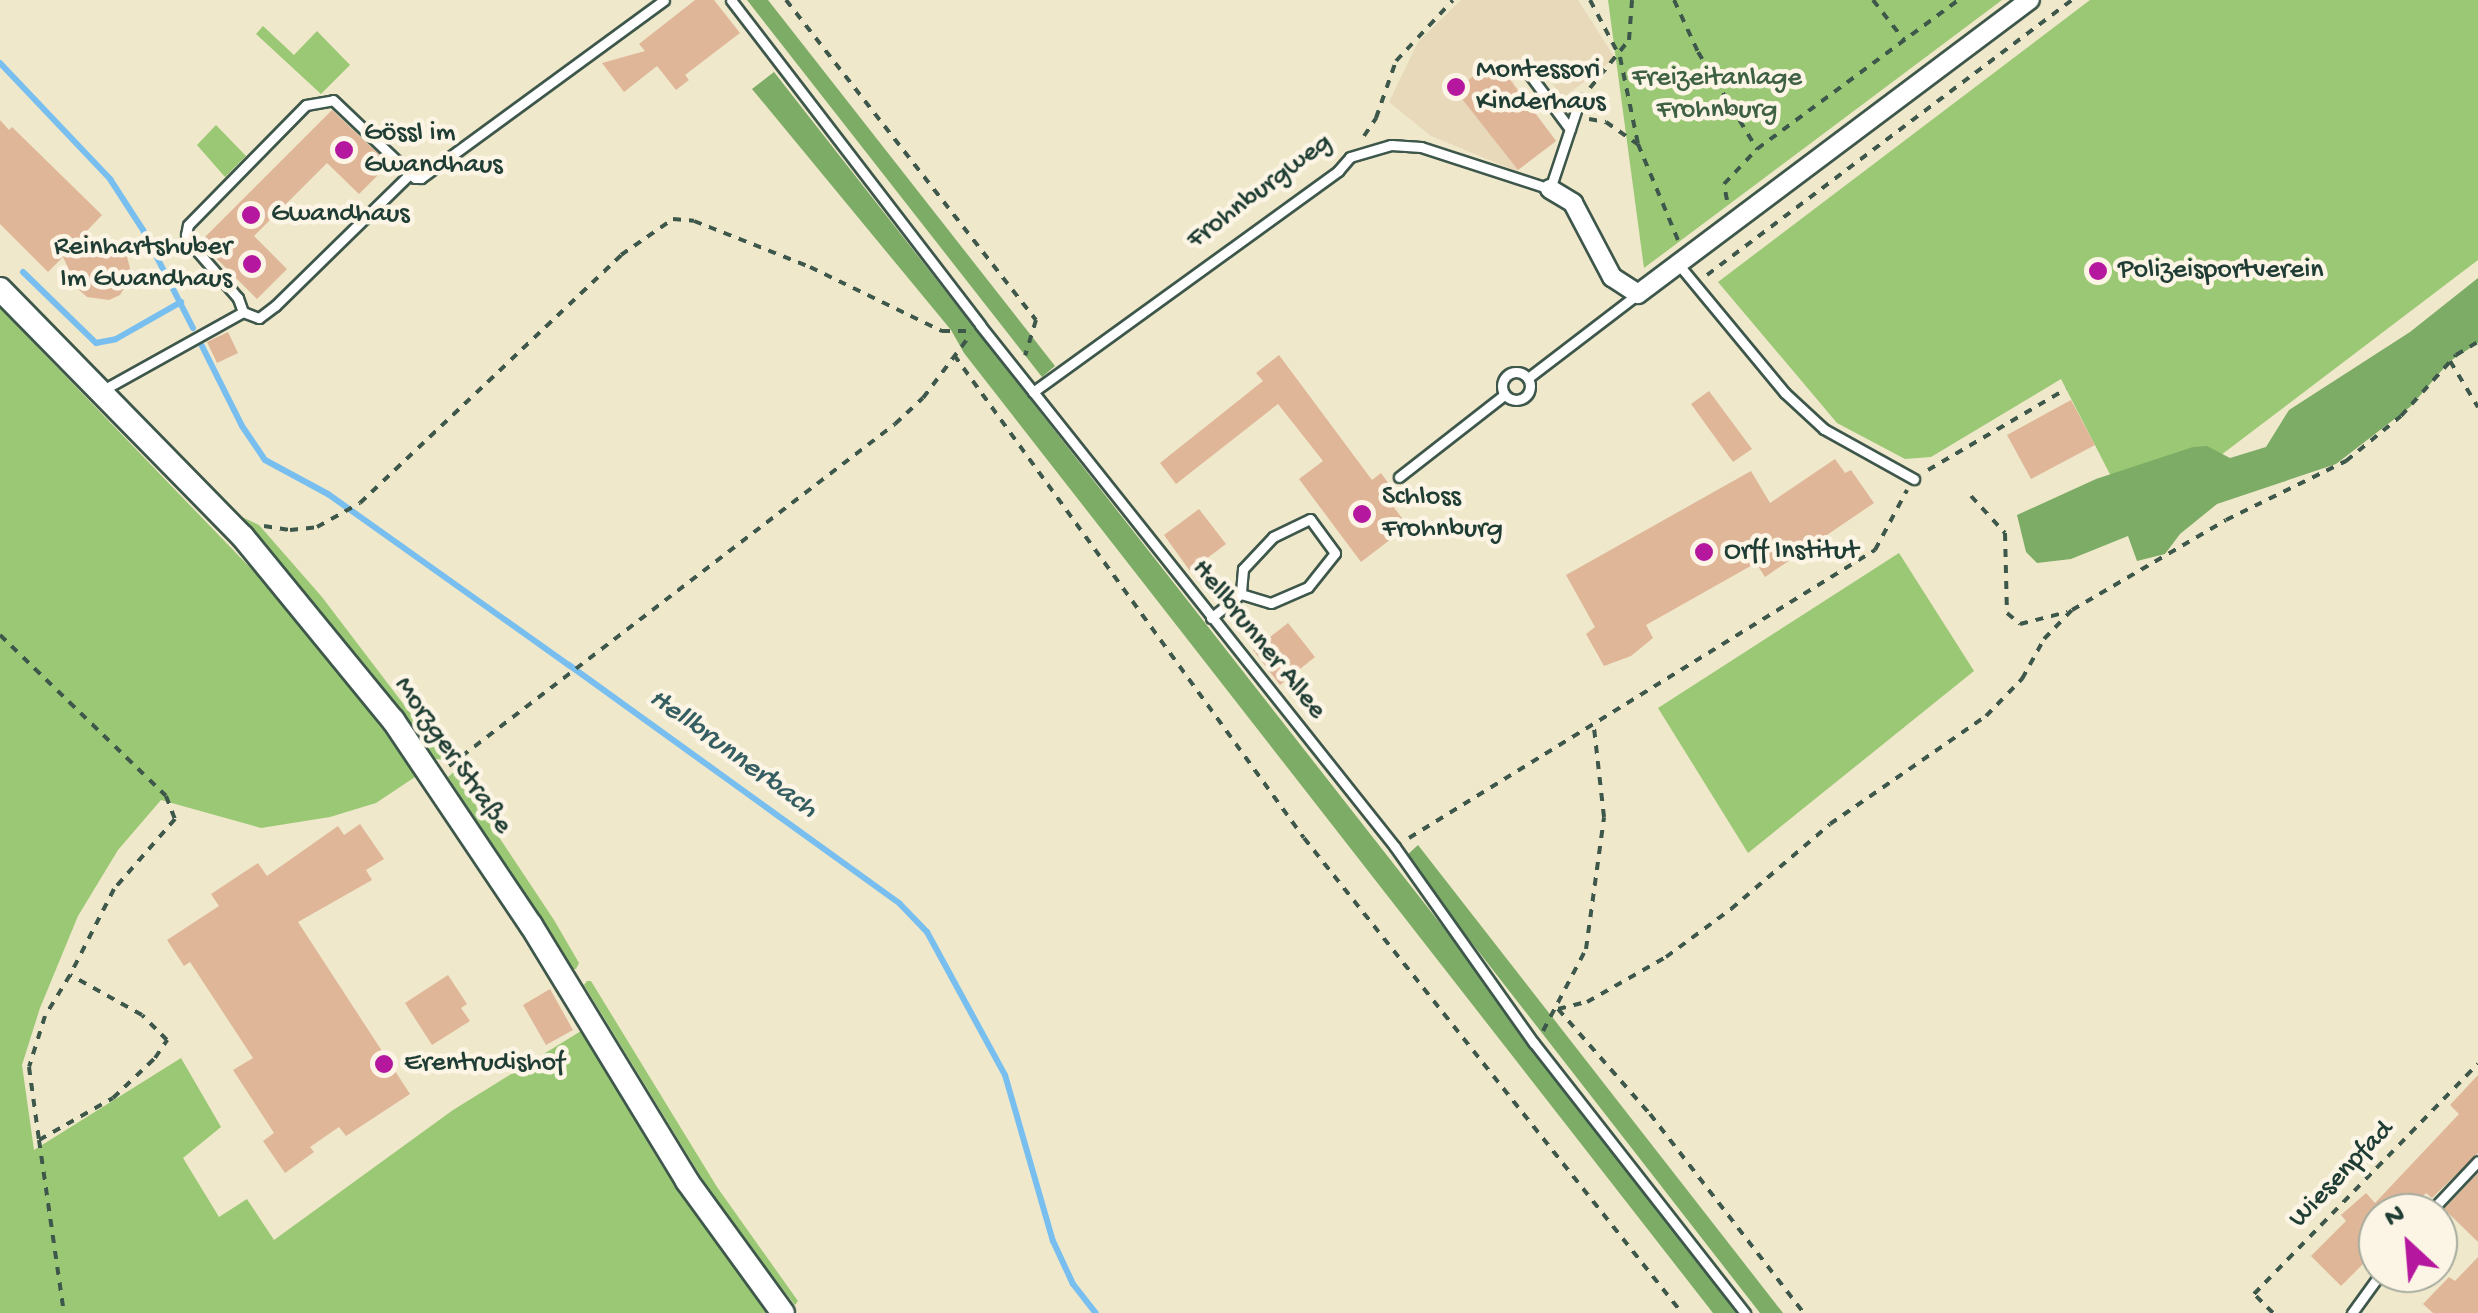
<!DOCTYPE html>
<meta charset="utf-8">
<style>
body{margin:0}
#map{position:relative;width:2478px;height:1313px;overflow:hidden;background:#efe8cb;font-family:"Gochi Hand",sans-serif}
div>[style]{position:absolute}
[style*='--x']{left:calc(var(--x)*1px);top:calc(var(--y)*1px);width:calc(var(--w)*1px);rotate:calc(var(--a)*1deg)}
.built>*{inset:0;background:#e8d9ba}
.green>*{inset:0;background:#9bc875}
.forest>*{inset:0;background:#7cac66}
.stream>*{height:6px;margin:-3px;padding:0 3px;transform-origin:3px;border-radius:3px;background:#78bff0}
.building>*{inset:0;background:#e0b699}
.path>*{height:4px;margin-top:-2px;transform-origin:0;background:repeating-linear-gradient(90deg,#3e574b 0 8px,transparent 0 16px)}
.roads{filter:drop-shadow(2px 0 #3e574b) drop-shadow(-2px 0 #3e574b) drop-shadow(0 2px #3e574b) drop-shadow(0 -2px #3e574b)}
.service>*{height:9px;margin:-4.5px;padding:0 4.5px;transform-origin:4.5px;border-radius:4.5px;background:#fff}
.service>.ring{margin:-4.5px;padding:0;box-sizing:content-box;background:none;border:9px solid #fff;border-radius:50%}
.minor>*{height:18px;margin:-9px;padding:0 9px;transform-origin:9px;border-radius:9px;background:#fff}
.tertiary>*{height:22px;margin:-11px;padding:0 11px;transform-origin:11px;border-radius:11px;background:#fff}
.dots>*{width:28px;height:28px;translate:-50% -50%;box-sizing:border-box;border:5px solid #fcf5e5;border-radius:50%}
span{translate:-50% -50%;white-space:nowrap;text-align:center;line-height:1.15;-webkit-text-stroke:9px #fcf5e5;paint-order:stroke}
.poi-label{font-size:28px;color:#1f3d34}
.left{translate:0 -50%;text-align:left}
.right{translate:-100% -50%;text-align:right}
.park-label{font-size:28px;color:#3e6044}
.street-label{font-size:28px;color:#1f3d34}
.water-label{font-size:30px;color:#355e63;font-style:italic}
.north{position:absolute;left:2358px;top:1193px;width:100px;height:100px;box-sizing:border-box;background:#fcf5e5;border:2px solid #a4ab9e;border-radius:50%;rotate:334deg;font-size:28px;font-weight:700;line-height:40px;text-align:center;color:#1f3d34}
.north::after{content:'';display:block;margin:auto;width:35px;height:45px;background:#b5179e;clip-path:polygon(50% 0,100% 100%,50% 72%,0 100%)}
</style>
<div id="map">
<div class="built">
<i style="clip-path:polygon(1461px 0,1578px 0,1615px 58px,1563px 98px,1538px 64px,1513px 82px,1556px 141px,1516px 171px,1431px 136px,1389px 102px,1418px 42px)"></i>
</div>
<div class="green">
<i style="clip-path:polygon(1608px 0,2002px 0,1644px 268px)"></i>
<i style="clip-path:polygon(2090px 0,2478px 0,2478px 260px,2134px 521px,2061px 379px,1931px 457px,1905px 459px,1837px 423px,1718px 282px)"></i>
<i style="clip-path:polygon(263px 26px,294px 55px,317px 31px,350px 65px,321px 94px,256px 34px)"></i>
<i style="clip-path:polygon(216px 125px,246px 156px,225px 177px,197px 145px)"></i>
<i style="clip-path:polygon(0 308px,286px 605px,418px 775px,376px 803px,330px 817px,261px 828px,161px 800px,118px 850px,78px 916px,40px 1008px,22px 1065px,34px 1150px,181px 1058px,221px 1127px,183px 1158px,219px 1217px,247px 1199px,274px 1240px,453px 1110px,581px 1031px,662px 1166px,767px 1313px,0 1313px)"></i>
<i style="clip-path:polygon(242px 517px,259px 525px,322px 597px,446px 760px,435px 759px,372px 673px)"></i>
<i style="clip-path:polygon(1899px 553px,1974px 671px,1748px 853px,1658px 708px)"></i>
<i style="clip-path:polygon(455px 771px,554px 920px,579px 963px,576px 969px,572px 969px,448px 777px)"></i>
<i style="clip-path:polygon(587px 981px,591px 981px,717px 1187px,798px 1301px,795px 1305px,723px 1213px,584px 985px)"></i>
</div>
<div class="forest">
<i style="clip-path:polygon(747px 0,768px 0,1055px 366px,1042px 377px)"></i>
<i style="clip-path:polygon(774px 72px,1745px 1313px,1713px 1313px,964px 353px,951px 330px,752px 89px)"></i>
<i style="clip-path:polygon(2478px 278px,2478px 343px,2450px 361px,2410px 407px,2336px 464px,2217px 504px,2180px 534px,2165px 554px,2137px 561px,2128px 536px,2071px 559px,2037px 563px,2026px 552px,2017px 515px,2096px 479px,2193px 447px,2207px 446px,2230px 458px,2266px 447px,2289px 410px,2410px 332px)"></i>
<i style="clip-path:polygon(1418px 845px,1783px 1313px,1760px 1313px,1405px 857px)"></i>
</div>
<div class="stream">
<i style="--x:0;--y:63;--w:160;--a:46.5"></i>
<i style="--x:110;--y:179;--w:61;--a:57.1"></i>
<i style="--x:143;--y:230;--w:110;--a:63"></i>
<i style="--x:23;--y:272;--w:102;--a:44.2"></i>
<i style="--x:96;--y:343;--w:20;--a:-11"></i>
<i style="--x:116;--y:339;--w:75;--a:-29.6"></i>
<i style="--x:202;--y:346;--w:89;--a:63.4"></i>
<i style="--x:242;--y:426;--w:41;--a:55.9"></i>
<i style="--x:265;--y:460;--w:72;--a:28.4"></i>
<i style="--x:328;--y:494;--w:296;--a:35.4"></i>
<i style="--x:569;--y:665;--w:408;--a:35.8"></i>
<i style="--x:900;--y:904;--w:39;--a:46"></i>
<i style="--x:927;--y:932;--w:163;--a:61.4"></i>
<i style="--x:1005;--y:1075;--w:173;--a:73.9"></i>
<i style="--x:1053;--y:1241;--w:47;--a:65.1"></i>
<i style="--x:1073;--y:1284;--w:37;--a:52"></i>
</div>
<div class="building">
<i style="clip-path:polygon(695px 0,714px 0,740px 33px,685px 75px,689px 80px,676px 90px,657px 66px,624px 92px,602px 63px,645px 51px,639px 44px)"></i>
<i style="clip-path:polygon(1495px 60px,1556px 141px,1518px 170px,1455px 90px)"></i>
<i style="clip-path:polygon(332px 110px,389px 164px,359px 194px,327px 163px,254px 236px,287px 269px,257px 299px,200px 242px)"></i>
<i style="clip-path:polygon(0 120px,9px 130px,12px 127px,102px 215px,84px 234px,118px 245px,126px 253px,132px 276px,120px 295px,109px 300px,87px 297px,78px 289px,63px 257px,48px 272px,0 224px)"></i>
<i style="clip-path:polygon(228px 332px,238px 353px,217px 363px,207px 342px)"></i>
<i style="clip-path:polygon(1279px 355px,1372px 480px,1381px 473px,1397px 495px,1389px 501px,1408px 526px,1361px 562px,1299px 479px,1323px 461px,1278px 404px,1176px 484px,1160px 463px,1263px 381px,1256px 373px)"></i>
<i style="clip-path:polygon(1709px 391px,1752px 449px,1733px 462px,1691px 404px)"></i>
<i style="clip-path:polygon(2071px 400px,2095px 445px,2031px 479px,2007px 435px)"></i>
<i style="clip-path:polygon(1835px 459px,1845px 473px,1851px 470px,1874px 503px,1765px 577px,1756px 563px,1646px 625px,1653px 638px,1631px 656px,1604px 666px,1586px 634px,1595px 627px,1566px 575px,1751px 471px,1770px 503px)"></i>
<i style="clip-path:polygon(1199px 509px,1226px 544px,1190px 571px,1164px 535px)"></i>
<i style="clip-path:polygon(1288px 623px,1315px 657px,1280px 685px,1253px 650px)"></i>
<i style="clip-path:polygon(360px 824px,384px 859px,366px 870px,372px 880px,298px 922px,410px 1094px,346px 1136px,339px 1127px,310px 1147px,314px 1152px,285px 1173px,263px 1141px,274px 1133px,233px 1070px,253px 1058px,190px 962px,184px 966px,167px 940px,219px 906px,211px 894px,258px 863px,267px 876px,338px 826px,344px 835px)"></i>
<i style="clip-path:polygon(448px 975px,467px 1004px,461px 1008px,470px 1021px,432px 1045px,405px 1003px)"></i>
<i style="clip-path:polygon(550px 989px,573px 1030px,546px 1045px,523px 1005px)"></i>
<i style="clip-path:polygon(2478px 1075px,2478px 1153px,2432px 1198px,2426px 1193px,2407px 1213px,2378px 1213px,2378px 1225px,2370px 1232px,2378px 1240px,2378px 1249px,2341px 1286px,2311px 1256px,2346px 1221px,2341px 1215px,2366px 1193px,2375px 1203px,2459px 1114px,2450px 1105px)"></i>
<i style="clip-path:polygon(2478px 1173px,2478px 1242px,2444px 1209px)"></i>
<i style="clip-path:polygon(2478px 1257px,2478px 1313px,2433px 1313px,2423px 1304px,2449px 1277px,2455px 1281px)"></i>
</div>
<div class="path">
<i style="--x:786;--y:0;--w:406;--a:52"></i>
<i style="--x:1036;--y:320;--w:37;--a:107"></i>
<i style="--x:1590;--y:0;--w:64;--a:62.2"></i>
<i style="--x:1620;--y:57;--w:89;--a:78.3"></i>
<i style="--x:1674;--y:0;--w:57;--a:65.2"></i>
<i style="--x:1698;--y:52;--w:114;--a:58.7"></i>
<i style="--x:1873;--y:0;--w:51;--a:52.2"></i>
<i style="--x:1590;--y:88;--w:62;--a:-50.9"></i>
<i style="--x:1629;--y:40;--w:40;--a:-85.7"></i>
<i style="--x:1589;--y:119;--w:17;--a:10"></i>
<i style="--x:1606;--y:122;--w:39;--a:35"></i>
<i style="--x:1638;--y:144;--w:104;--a:67.4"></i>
<i style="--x:1364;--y:136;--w:22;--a:-56"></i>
<i style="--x:1376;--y:118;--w:60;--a:-70.7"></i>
<i style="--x:1396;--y:61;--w:83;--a:-46.9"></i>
<i style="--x:1727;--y:200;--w:16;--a:-101"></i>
<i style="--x:1724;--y:184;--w:48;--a:-46.7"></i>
<i style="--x:1757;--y:149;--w:250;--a:-36.5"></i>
<i style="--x:1707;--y:275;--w:457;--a:-37"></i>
<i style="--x:954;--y:355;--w:596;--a:54.07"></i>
<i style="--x:1304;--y:838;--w:607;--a:51.49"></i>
<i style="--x:2450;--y:361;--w:54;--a:58.7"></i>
<i style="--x:1928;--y:470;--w:160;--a:-30.4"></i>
<i style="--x:1971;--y:496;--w:50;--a:47.4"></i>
<i style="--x:2005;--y:533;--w:80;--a:88.6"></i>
<i style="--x:2007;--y:613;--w:17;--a:40"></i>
<i style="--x:2020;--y:624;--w:49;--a:-14.3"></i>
<i style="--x:264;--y:526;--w:26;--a:9"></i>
<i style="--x:290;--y:530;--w:27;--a:-6"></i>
<i style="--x:317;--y:527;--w:49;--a:-29.2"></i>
<i style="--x:360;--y:503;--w:360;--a:-43.5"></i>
<i style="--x:621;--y:255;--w:63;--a:-34.7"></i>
<i style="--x:673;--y:219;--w:21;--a:5"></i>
<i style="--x:694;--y:221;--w:125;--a:21.6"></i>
<i style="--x:810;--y:267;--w:147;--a:25.9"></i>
<i style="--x:942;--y:331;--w:25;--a:0"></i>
<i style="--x:0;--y:635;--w:231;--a:44.1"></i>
<i style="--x:166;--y:796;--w:25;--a:69"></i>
<i style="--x:175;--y:819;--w:93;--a:131.1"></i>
<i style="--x:114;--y:889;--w:97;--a:117.1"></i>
<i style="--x:449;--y:766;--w:562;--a:-37.48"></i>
<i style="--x:895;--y:424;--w:38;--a:-43"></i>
<i style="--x:923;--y:398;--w:80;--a:-53.1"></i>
<i style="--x:1409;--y:838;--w:548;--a:-31.72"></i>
<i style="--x:1875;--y:550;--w:68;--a:-61.9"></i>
<i style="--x:1558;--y:1009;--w:30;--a:-14"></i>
<i style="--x:1587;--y:1002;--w:91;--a:-29.7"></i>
<i style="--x:1666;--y:957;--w:81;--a:-36.4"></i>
<i style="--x:1731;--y:909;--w:130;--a:-40.6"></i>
<i style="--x:1830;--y:824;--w:190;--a:-34.7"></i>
<i style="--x:1986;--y:716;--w:52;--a:-45.8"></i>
<i style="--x:2022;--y:679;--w:46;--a:-61.2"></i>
<i style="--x:2044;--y:639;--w:40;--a:-46"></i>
<i style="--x:2072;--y:610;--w:178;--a:-30.3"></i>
<i style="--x:2226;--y:520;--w:134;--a:-26.2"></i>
<i style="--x:2346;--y:461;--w:71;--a:-39.3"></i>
<i style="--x:2401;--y:416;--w:82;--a:-48"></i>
<i style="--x:2456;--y:355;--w:26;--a:-31"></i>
<i style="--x:1558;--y:1009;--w:140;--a:48.8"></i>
<i style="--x:1650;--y:1114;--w:252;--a:52.3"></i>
<i style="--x:1543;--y:1031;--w:93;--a:-62.3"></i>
<i style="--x:1586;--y:949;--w:133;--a:-82.2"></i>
<i style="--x:1604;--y:817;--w:90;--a:-96.4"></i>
<i style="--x:39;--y:1140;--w:85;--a:-29.6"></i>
<i style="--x:113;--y:1098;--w:58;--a:-43.6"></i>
<i style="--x:155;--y:1058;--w:22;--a:-56"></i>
<i style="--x:167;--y:1040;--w:35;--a:-135"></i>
<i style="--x:142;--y:1015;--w:82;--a:-150.9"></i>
<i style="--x:70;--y:975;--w:48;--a:121.4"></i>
<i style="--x:45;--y:1016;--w:53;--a:107.4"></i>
<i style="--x:29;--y:1067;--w:74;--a:82.2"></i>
<i style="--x:39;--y:1140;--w:175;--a:81.8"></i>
<i style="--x:2273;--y:1313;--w:27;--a:-135"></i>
<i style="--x:2254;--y:1294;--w:321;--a:-45.8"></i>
</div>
<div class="roads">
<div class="service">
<i style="--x:731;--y:0;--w:409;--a:52.5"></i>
<i style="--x:980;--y:325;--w:667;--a:51.51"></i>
<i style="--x:1395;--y:847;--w:240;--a:54.7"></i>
<i style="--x:1534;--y:1043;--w:343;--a:52"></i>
<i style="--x:1530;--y:75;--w:67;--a:53.5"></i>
<i style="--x:1679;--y:265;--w:166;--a:50.4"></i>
<i style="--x:1785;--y:393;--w:53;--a:42.7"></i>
<i style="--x:1824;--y:429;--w:103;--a:29.1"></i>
<i style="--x:243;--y:312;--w:17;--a:21"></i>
<i style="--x:259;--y:318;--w:20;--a:-37"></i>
<i style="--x:275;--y:306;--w:189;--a:-44.4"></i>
<i class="ring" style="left:1502px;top:372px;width:19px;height:19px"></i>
<i style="--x:1528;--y:378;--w:138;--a:-37.4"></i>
<i style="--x:103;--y:390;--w:160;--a:-29.1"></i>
<i style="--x:243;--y:312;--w:15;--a:-110"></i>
<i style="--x:238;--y:298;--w:70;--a:-131"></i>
<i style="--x:192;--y:245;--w:12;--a:-121"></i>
<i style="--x:186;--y:235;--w:10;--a:-79"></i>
<i style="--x:188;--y:225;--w:168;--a:-45.5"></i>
<i style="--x:306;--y:105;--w:27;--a:-10"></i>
<i style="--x:333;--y:100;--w:113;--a:43.6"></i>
<i style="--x:415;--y:178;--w:6;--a:0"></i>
<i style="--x:421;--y:178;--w:301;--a:-36.2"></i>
<i style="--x:1033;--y:392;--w:377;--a:-35.9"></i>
<i style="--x:1338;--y:171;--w:18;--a:-49"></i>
<i style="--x:1350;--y:157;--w:43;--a:-16.3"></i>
<i style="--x:1391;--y:145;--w:30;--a:4"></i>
<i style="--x:1421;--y:147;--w:136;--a:18"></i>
<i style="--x:1550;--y:189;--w:95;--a:-71.6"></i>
<i style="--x:1399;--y:477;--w:133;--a:-38"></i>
<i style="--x:1211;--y:618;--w:38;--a:-39"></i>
<i style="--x:1241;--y:594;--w:31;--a:17"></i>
<i style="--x:1271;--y:603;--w:40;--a:-23.4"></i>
<i style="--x:1308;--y:587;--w:43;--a:-51.5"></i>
<i style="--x:1335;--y:553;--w:42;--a:-126.3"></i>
<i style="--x:1310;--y:519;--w:41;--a:154.1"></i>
<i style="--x:1273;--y:537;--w:44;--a:133.2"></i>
<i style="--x:1243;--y:569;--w:25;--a:95"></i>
<i style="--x:2429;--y:1213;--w:71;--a:-46.7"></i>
<i style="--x:2352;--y:1313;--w:49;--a:-54.1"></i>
</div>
<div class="minor">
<i style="--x:1550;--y:189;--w:27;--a:31"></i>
<i style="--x:1573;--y:203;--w:84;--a:62.2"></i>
<i style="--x:1612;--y:277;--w:31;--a:33"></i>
<i style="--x:1638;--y:294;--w:490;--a:-36.9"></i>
</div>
<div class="tertiary">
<i style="--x:0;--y:289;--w:347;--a:45.6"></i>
<i style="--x:243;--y:537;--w:237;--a:50.7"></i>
<i style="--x:393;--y:720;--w:247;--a:56.1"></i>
<i style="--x:531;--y:925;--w:300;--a:58.6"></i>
<i style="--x:687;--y:1181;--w:163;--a:54"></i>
</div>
</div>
<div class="dots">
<i style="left:1456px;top:87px;background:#b5179e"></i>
<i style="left:344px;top:150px;background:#b5179e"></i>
<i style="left:251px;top:215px;background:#b5179e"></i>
<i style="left:252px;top:264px;background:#b5179e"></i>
<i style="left:2098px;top:271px;background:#b5179e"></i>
<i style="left:1362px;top:514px;background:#b5179e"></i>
<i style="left:1704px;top:552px;background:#b5179e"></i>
<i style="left:384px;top:1064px;background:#b5179e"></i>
</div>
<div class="poi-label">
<span class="left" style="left:1476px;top:87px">Montessori<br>Kinderhaus</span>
<span class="left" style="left:364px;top:150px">Gössl im<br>Gwandhaus</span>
<span class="left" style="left:271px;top:215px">Gwandhaus</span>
<span class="right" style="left:232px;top:264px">Reinhartshuber<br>Im Gwandhaus</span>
<span class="left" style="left:2118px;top:271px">Polizeisportverein</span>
<span class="left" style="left:1382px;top:514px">Schloss<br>Frohnburg</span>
<span class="left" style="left:1724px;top:552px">Orff Institut</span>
<span class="left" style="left:404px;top:1064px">Erentrudishof</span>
</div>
<div class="park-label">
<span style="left:1717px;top:95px">Freizeitanlage<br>Frohnburg</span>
</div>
<div class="street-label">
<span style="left:1260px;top:192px;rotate:-37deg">Frohnburgweg</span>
<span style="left:1258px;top:640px;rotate:51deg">Hellbrunner Allee</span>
<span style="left:452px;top:756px;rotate:55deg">Morzger Straße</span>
<span style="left:2342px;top:1175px;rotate:-46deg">Wiesenpfad</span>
</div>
<div class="water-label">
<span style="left:732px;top:755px;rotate:36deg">Hellbrunnerbach</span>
</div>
<div class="north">N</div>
</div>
